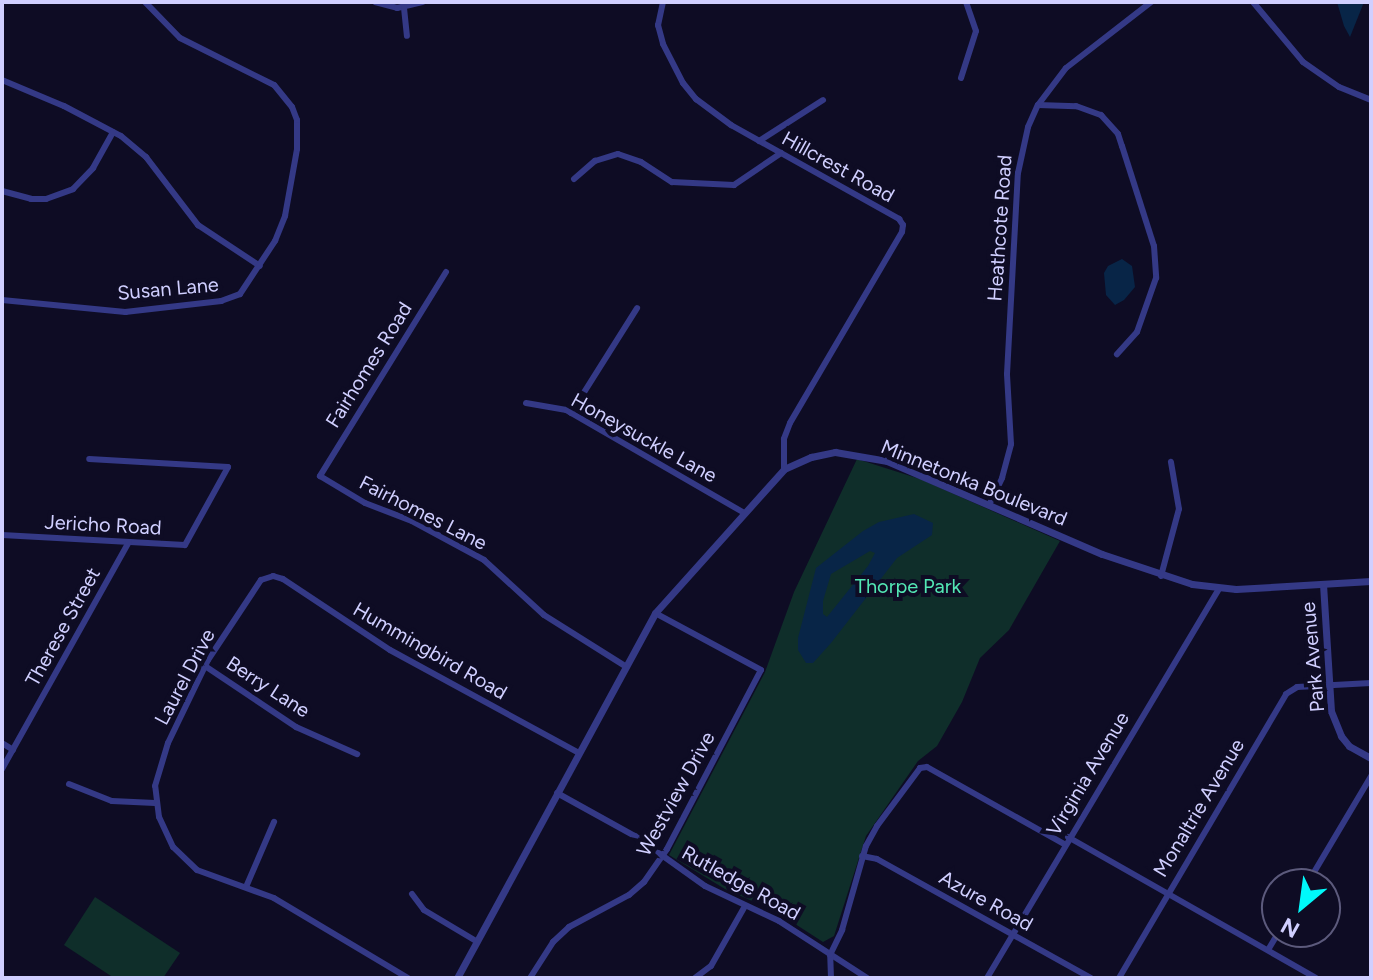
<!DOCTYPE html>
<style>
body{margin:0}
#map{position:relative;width:1373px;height:980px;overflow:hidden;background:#0e0c24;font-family:Figtree,sans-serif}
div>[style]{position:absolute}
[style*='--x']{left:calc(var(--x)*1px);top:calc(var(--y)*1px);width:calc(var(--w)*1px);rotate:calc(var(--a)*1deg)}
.green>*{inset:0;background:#0f2e2a}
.water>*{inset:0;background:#082547}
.minor>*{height:6px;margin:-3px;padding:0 3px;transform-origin:3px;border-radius:3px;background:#343986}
.tertiary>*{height:7px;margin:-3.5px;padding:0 3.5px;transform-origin:3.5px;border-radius:3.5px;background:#343986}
span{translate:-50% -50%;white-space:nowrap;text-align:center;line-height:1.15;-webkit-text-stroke:8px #0e0c24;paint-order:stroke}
.street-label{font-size:20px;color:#d0cfff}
.park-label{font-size:20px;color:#53e7b4}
.frame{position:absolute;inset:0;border:4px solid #d0cfff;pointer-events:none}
.north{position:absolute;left:1261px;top:868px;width:80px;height:80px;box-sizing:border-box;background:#0e0c24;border:2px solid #5c5a7c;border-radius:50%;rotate:209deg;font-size:22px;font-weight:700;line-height:32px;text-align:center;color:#d0cfff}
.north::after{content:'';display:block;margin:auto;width:28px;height:36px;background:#00f9fa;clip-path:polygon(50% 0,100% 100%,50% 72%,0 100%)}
</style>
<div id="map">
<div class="green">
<i style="clip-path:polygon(857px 459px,920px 479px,1060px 541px,1009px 630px,980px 658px,962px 702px,937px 746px,918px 761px,866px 836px,834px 936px,823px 942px,775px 911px,725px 889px,669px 855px,765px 672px,794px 592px)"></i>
<i style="clip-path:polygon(95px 897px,180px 953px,163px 978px,114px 978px,64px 945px)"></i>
</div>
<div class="water">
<i style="clip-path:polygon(1337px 2px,1364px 2px,1350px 37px,1344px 26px)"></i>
<i style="clip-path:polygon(1122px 259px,1132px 266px,1135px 287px,1124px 300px,1115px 305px,1106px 295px,1104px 273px,1108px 266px)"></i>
<i style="clip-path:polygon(evenodd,914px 514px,933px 523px,932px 535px,897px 558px,831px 643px,813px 663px,806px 663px,798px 650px,798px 638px,816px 568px,863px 531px,879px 522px,914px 514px,870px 551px,875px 553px,868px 566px,827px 617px,823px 614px,823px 601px,831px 574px,870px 551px)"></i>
</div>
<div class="minor">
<i style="--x:375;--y:2;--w:23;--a:15"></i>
<i style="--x:397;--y:8;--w:26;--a:-13"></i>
<i style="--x:663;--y:2;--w:24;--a:102"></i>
<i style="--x:658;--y:25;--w:20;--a:75"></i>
<i style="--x:663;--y:44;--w:44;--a:62.9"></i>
<i style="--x:683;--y:83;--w:21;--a:51"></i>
<i style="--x:696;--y:99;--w:44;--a:36.6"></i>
<i style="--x:731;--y:125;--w:193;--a:29.2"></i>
<i style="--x:899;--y:219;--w:7;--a:56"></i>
<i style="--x:903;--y:225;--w:7;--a:98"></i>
<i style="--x:902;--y:232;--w:221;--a:120.4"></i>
<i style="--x:790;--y:423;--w:17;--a:111"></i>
<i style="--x:784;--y:439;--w:30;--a:90"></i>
<i style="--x:1253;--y:2;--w:78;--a:50.2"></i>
<i style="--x:1303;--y:62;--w:44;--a:34.8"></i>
<i style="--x:1339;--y:87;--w:35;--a:22"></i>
<i style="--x:404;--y:8;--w:28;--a:84"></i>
<i style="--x:961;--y:78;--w:49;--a:-72.3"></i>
<i style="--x:976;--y:31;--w:31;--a:-109"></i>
<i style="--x:2;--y:80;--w:67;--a:22.8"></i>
<i style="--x:64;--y:106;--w:64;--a:27.8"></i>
<i style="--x:121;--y:136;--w:33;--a:40"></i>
<i style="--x:146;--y:157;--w:86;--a:52.6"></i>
<i style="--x:198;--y:225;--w:74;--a:33.5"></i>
<i style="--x:1038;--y:105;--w:38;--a:2"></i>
<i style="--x:1076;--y:106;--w:27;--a:20"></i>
<i style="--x:1101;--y:115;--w:25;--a:48"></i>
<i style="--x:1118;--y:134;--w:13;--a:72"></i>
<i style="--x:1122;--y:146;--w:105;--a:72.3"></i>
<i style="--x:1154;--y:246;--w:32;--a:86"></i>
<i style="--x:1156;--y:278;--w:57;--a:109.4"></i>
<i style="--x:1137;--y:332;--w:30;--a:132"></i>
<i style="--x:759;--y:141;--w:76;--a:-32.6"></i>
<i style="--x:574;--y:179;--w:28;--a:-41"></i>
<i style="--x:595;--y:161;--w:24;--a:-17"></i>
<i style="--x:618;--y:154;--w:24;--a:19"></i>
<i style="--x:641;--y:162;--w:37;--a:33"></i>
<i style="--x:672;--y:182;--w:62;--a:2.8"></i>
<i style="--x:734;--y:185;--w:57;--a:-34.2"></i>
<i style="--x:2;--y:191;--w:30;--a:15"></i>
<i style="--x:31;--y:199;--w:15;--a:0"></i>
<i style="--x:46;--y:199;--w:29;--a:-20"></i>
<i style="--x:73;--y:189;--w:29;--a:-46"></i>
<i style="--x:93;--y:168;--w:41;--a:-60.9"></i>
<i style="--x:446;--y:272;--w:240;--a:121.7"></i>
<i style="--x:320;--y:476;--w:52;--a:31"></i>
<i style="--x:365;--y:503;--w:50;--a:21"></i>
<i style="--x:412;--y:521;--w:82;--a:28.4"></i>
<i style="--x:484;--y:560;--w:81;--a:42.5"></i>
<i style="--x:544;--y:615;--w:96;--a:32.2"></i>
<i style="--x:2;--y:300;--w:124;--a:5.6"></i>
<i style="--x:125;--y:312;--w:97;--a:-6.5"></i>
<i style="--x:221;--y:301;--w:20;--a:-20"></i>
<i style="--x:240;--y:294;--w:64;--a:-56.6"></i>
<i style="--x:275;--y:241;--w:27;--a:-68"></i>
<i style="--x:285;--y:216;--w:68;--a:-79.8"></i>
<i style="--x:297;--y:149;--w:29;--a:-90"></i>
<i style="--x:297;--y:120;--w:14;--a:-111"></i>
<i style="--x:292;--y:107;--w:28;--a:-129"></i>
<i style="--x:274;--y:85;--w:105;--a:-153.4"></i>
<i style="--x:180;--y:38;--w:50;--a:-134.2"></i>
<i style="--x:526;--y:403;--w:41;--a:9.9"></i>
<i style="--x:566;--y:410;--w:204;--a:30"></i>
<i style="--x:571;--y:413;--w:124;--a:-57.8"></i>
<i style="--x:989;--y:505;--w:30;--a:-64"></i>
<i style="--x:1002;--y:478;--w:35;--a:-75"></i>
<i style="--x:1011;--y:444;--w:70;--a:-93.3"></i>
<i style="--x:1007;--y:374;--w:201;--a:-86.9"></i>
<i style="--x:1018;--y:173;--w:47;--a:-77.7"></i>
<i style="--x:1028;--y:127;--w:24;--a:-66"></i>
<i style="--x:1038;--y:105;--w:46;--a:-52.9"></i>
<i style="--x:1066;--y:68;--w:108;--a:-37.8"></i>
<i style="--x:2;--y:535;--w:183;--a:3.1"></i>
<i style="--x:185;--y:545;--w:89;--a:-61.1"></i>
<i style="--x:228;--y:467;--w:139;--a:-176.7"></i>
<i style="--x:1161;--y:576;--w:69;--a:-75"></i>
<i style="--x:1179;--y:509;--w:48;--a:-99.7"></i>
<i style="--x:205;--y:666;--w:110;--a:33.8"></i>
<i style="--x:296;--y:727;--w:67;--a:23.9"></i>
<i style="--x:2;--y:743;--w:13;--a:32"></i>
<i style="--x:2;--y:769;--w:260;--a:-60.8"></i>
<i style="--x:69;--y:784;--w:46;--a:21.6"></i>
<i style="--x:112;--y:801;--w:43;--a:2.7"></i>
<i style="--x:557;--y:793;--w:89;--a:28.9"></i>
<i style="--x:635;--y:836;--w:86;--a:35.5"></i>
<i style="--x:705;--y:886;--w:82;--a:25.3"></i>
<i style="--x:779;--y:921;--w:105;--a:32.9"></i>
<i style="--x:1068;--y:837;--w:285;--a:29.6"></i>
<i style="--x:862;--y:856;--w:15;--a:11"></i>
<i style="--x:877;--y:859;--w:245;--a:29.1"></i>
<i style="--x:1307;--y:884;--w:126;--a:-59.3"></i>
<i style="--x:246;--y:887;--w:71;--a:-66.7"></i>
<i style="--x:412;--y:894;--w:20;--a:53"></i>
<i style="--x:424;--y:910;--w:61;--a:30.8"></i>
<i style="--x:1268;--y:950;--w:21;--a:-59"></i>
<i style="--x:408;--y:978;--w:156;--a:-149.2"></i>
<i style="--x:274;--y:898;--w:82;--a:-160"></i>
<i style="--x:197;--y:870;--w:33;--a:-136"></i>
<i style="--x:173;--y:847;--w:33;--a:-115"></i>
<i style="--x:159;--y:817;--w:31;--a:-97"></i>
<i style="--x:155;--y:786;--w:45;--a:-73.2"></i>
<i style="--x:168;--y:743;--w:92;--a:-64.3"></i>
<i style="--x:208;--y:660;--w:96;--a:-56.5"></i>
<i style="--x:261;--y:580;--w:13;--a:-18"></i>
<i style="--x:273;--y:576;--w:10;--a:17"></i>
<i style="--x:283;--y:579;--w:128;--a:33.6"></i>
<i style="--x:390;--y:650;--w:215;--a:28.6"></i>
<i style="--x:530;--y:978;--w:43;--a:-57.4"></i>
<i style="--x:553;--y:942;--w:22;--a:-43"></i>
<i style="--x:569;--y:927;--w:68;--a:-28.1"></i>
<i style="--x:629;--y:895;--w:20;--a:-41"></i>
<i style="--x:644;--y:882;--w:40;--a:-55.1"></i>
<i style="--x:667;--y:849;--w:202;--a:-62.3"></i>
<i style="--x:761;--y:670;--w:120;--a:-151.7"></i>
<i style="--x:695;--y:978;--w:20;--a:-37"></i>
<i style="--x:711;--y:966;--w:69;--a:-60.5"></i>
<i style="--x:831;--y:978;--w:23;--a:-92"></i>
<i style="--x:830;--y:955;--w:28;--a:-64"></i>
<i style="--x:842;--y:930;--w:87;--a:-74.1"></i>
<i style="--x:866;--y:846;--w:23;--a:-61"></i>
<i style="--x:877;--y:826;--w:72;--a:-53.4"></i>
<i style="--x:920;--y:768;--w:7;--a:-8"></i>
<i style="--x:927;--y:767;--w:157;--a:29.3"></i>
<i style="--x:987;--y:978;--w:453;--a:-59.2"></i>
<i style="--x:1119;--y:978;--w:329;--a:-59.5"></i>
<i style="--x:1286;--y:694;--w:13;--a:-32"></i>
<i style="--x:1297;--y:687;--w:74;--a:-3.1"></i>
</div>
<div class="tertiary">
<i style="--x:1323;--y:584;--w:127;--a:86.4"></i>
<i style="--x:1331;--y:711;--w:27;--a:68"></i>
<i style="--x:1341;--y:736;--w:13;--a:51"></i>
<i style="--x:1349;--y:746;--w:25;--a:29"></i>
<i style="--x:457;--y:978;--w:415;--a:-61.5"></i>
<i style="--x:655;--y:613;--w:193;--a:-48.1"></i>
<i style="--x:784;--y:469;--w:30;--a:-24"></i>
<i style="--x:811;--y:457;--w:25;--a:-12"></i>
<i style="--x:835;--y:452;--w:53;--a:9.8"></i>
<i style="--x:887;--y:461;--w:234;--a:23.4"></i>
<i style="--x:1102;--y:554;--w:95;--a:18.4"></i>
<i style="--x:1192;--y:584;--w:44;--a:6.5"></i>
<i style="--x:1236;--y:589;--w:135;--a:-3.4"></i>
</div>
<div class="street-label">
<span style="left:838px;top:167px;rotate:29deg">Hillcrest Road</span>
<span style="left:1000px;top:228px;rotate:-86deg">Heathcote Road</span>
<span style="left:168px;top:289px;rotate:-5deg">Susan Lane</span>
<span style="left:369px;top:365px;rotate:-58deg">Fairhomes Road</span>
<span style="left:644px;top:438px;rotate:29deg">Honeysuckle Lane</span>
<span style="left:974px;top:483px;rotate:22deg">Minnetonka Boulevard</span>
<span style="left:423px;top:513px;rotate:27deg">Fairhomes Lane</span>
<span style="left:103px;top:525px;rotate:3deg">Jericho Road</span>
<span style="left:63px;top:627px;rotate:-61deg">Therese Street</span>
<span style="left:430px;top:651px;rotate:30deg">Hummingbird Road</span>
<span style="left:1313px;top:657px;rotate:-95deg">Park Avenue</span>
<span style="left:185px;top:677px;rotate:-62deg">Laurel Drive</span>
<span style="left:268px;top:687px;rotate:33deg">Berry Lane</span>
<span style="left:1088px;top:774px;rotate:-59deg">Virginia Avenue</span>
<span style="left:676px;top:794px;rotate:-61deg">Westview Drive</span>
<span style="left:1199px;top:808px;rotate:-59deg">Monaltrie Avenue</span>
<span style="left:741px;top:883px;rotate:29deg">Rutledge Road</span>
<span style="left:986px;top:901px;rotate:29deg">Azure Road</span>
</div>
<div class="park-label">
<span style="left:908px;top:586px">Thorpe Park</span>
</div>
<div class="frame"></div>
<div class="north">N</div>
</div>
